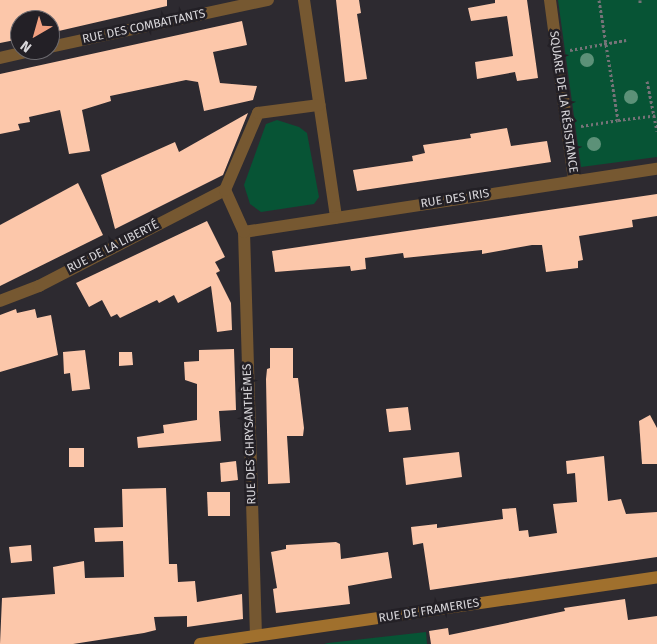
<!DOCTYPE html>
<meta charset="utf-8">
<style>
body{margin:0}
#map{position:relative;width:657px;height:644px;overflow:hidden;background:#2d2a30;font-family:"Fira Sans",sans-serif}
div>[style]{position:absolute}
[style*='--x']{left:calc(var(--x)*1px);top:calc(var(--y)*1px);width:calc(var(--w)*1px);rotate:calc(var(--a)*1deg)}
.green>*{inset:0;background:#075435}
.building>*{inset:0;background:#fcc7aa}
.path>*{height:3px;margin-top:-1.5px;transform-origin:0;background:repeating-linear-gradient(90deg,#767378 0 2.5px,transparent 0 5px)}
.street>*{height:12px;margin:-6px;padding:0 6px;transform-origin:6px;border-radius:6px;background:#765831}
.secondary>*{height:12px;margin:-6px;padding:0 6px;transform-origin:6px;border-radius:6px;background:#a0702d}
.trees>*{width:14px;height:14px;margin:-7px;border-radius:50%;background:#5c9178}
span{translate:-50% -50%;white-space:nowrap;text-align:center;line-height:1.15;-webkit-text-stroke:5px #232026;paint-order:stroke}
.street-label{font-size:12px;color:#d8d6da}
.north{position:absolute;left:10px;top:10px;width:50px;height:50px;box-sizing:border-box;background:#232026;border:1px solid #6b696e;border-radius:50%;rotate:218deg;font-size:14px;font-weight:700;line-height:20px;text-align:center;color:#d8d6da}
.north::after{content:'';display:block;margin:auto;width:18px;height:22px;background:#f2a080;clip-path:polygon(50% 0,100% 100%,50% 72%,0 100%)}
</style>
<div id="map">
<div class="green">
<i style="clip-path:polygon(558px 0,657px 0,657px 157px,581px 167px)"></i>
<i style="clip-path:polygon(277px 120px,299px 127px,307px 133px,319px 197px,314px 204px,261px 212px,250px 204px,244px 185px,266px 124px)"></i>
<i style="clip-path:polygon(426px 632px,427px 644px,324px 644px,328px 643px)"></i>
</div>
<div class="building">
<i style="clip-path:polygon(0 0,167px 0,167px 6px,50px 33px,50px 20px,20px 20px,20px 39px,0 43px)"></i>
<i style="clip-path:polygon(336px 0,359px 0,361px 13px,357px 14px,367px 79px,345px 82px)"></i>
<i style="clip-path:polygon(495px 0,527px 0,538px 78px,517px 81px,515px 72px,477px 79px,475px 62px,513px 56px,507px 16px,471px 21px,468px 8px,495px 3px)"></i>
<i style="clip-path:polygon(242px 21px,247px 45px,213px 52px,220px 83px,257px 86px,253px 100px,204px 111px,198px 82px,186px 80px,110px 96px,111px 101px,82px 110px,90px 151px,69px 154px,60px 110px,29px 117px,30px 122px,18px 124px,20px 130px,0 134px,0 74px)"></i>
<i style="clip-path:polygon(248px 113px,223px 175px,115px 229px,101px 175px,175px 142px,179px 152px)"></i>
<i style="clip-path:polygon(507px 128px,511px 146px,547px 141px,551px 162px,357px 191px,353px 170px,413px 161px,412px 156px,425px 153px,423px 145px,471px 138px,470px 134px)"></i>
<i style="clip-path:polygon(78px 183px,103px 235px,0 286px,0 225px)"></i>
<i style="clip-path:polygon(657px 194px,657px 216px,632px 220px,633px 227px,579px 236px,583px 260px,578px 261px,578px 268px,546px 272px,542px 245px,532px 245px,482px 254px,482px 250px,404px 258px,403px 253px,365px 258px,366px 269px,351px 271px,350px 266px,275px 272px,272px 251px)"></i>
<i style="clip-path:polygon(207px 221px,225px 257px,215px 262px,220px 271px,216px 273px,231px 303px,232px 330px,217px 332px,211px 286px,178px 303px,174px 295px,159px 303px,157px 300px,120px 318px,117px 314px,111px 317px,102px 300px,89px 307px,76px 283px)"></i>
<i style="clip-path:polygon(16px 309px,17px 313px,35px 309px,37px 318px,51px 315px,58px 355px,0 372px,0 315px)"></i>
<i style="clip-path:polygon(270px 348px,293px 348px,293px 378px,298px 378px,304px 428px,303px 436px,287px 436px,290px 483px,268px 484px,266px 379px,267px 369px,270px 368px)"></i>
<i style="clip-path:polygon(234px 349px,236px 410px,219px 411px,221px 441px,138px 448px,137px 437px,164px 433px,163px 425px,197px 420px,197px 384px,185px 380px,184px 362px,199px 361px,199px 350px)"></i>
<i style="clip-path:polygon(85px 350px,90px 389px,72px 391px,70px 373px,64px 374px,63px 352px)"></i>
<i style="clip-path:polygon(119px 352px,132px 352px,133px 365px,119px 366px)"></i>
<i style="clip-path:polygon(408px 407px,411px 430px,389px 432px,386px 409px)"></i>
<i style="clip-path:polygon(650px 415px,657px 428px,657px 464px,642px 464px,639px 421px)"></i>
<i style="clip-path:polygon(69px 448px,84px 448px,84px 467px,69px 467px)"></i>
<i style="clip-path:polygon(459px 452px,462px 477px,406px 485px,403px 458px)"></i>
<i style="clip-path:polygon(604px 456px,608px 501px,621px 499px,626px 514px,657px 512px,657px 557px,430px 590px,423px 543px,413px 545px,411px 527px,437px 524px,437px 528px,503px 519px,502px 509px,516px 508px,519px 531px,528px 530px,529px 537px,557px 533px,553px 504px,577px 502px,575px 473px,567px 474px,566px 461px)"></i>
<i style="clip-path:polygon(236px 461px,238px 480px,221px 482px,220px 463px)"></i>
<i style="clip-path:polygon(166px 488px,169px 564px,177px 564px,178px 582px,195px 581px,197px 602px,242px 594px,243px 619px,187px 627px,187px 616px,154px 617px,156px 630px,144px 633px,73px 644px,0 644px,2px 598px,55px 594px,53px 567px,84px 561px,85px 578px,124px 577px,123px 541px,95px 542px,94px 528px,123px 527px,122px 489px)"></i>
<i style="clip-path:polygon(207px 492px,230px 492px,230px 516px,208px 516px)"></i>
<i style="clip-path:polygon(336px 542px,340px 544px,341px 559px,388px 552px,392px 578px,348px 586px,350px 604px,276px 613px,273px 589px,277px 588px,271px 552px,286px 549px,286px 545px)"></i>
<i style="clip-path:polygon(31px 545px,32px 561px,11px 563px,9px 547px)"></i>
<i style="clip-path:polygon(625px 599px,628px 620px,657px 616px,657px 644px,431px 644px,429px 631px,448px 628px,449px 635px,565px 611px,564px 608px)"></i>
</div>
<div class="path">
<i style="--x:599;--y:0;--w:121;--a:81"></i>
<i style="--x:618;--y:120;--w:39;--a:-7"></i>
<i style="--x:640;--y:0;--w:4;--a:90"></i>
<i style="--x:570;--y:50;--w:57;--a:-10.1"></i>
<i style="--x:647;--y:81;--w:51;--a:78.7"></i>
<i style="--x:581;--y:126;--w:37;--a:-9"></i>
</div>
<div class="street">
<i style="--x:304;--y:0;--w:220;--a:81.6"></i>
<i style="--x:550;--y:0;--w:182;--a:82.4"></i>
<i style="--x:50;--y:47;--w:223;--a:-12.2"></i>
<i style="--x:0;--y:58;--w:37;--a:-13"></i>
<i style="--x:244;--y:232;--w:418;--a:-8.7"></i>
<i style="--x:0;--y:301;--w:42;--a:-21"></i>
<i style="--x:39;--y:286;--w:209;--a:-27.3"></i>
<i style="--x:256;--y:636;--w:404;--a:-91.7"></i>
<i style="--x:244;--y:232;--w:46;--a:-114.3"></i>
<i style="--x:225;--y:190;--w:84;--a:-66.8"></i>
<i style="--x:258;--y:113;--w:62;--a:-7.5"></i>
</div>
<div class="secondary">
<i style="--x:200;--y:644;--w:462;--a:-8.3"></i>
</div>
<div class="trees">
<i style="left:587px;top:60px"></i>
<i style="left:631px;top:97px"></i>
<i style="left:594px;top:144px"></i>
</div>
<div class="street-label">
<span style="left:144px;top:27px;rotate:-12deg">RUE DES COMBATTANTS</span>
<span style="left:563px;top:102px;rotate:82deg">SQUARE DE LA RÉSISTANCE</span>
<span style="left:455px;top:199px;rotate:-9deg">RUE DES IRIS</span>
<span style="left:113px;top:247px;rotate:-27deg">RUE DE LA LIBERTÉ</span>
<span style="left:250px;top:434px;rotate:-92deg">RUE DES CHRYSANTHÈMES</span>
<span style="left:429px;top:611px;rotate:-9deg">RUE DE FRAMERIES</span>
</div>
<div class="north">N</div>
</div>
